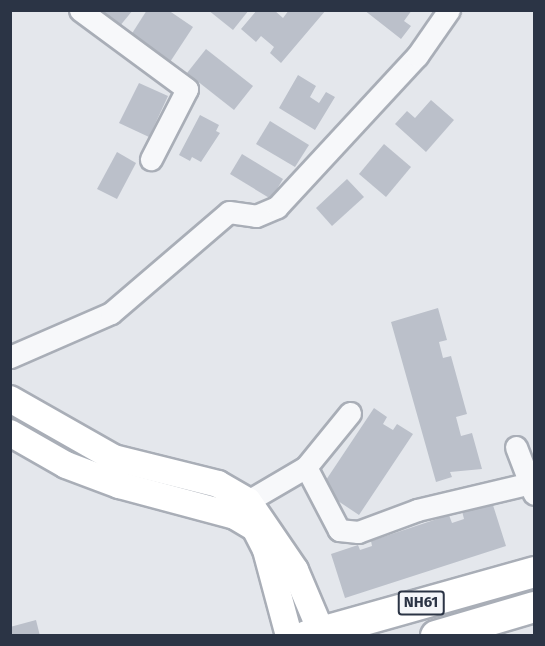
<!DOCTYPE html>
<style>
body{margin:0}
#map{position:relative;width:545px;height:646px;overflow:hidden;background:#e4e7ec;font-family:"Fira Sans",sans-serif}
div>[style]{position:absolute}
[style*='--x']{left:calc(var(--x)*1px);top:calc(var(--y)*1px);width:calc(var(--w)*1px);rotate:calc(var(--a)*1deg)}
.building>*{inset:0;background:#bbc0ca}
.roads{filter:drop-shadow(2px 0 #a9aeb7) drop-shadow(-2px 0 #a9aeb7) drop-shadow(0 2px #a9aeb7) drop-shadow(0 -2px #a9aeb7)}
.minor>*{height:21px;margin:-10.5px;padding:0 10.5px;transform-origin:10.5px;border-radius:10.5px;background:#f7f8fa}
.major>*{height:26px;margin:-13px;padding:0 13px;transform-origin:13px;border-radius:13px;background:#fff}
.highway>*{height:30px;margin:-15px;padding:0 15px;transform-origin:15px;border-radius:15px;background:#fff}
span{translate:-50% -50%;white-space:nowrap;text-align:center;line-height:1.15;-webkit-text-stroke:6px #f4f6f9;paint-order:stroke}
.shield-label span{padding:2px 4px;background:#f4f6f9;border:2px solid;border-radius:4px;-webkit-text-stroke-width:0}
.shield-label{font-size:15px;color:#2b3445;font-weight:700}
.frame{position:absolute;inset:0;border:12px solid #2b3445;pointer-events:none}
</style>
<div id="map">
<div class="building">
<i style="clip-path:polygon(99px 10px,133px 10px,119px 27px)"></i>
<i style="clip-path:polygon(147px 10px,168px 10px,193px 27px,170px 62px,131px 35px)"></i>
<i style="clip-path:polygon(208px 10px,249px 10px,233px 30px)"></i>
<i style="clip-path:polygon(257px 10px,274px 10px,283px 18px,289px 10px,326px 10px,281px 63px,270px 53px,274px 47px,261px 36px,256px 42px,241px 29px)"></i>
<i style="clip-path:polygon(364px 10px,412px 10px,404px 21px,411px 26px,401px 39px)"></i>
<i style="clip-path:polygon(206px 49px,253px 86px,234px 110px,187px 73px)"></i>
<i style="clip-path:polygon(298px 75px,316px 86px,310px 97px,319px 103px,326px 92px,335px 97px,315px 130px,279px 108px)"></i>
<i style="clip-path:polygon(139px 83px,168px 96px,149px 137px,119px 123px)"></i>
<i style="clip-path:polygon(431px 100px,454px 120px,426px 152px,395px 124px,407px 111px,415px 118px)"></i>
<i style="clip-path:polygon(200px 115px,219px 125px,216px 131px,220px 133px,201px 162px,192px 157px,190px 161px,179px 155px)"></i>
<i style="clip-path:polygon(270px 121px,309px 145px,295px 167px,256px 144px)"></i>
<i style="clip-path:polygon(384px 144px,411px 167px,386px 197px,359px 174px)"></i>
<i style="clip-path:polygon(117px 152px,136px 163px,117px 199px,97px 189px)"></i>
<i style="clip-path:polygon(242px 154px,283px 179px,271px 199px,230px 174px)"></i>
<i style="clip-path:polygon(347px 179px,364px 197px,332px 226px,316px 208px)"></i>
<i style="clip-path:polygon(438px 308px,447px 340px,439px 342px,443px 358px,451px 356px,467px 414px,456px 417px,461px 436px,472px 433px,482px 469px,450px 472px,452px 477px,436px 482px,391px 322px)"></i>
<i style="clip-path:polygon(374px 408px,387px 417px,383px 424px,393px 430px,397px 424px,413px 434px,359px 515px,320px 489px)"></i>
<i style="clip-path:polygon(492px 502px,506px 546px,345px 598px,331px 554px,358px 545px,360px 550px,372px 546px,371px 541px,449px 515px,452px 523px,464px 519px,462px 511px)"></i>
<i style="clip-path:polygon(36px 620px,40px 636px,10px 636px,10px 627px)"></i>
</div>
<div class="roads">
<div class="minor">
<i style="--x:80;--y:10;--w:133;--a:36.4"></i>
<i style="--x:187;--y:89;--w:79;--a:117.2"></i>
<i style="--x:10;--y:357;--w:110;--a:-23.5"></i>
<i style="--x:111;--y:313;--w:155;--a:-40.6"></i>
<i style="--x:229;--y:212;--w:27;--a:8"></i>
<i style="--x:256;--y:216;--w:23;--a:-23"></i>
<i style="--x:277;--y:207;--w:206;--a:-47.2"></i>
<i style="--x:417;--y:56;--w:56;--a:-55.2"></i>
<i style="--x:350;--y:413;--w:70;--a:129.2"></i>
<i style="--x:306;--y:467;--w:71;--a:62.4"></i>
<i style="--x:339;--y:530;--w:19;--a:6"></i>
<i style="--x:358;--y:532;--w:63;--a:-20.4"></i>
<i style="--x:417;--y:510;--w:117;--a:-13.3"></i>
<i style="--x:516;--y:447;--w:50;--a:69"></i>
<i style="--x:248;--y:501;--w:67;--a:-30.4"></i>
</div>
<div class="major">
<i style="--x:10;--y:399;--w:120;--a:29.6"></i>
<i style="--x:114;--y:458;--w:107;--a:14"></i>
<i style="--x:218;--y:484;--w:34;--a:30"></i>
<i style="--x:248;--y:501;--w:83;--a:55.7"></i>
<i style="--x:295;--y:570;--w:72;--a:67"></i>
<i style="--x:10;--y:433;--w:64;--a:29.7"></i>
<i style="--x:66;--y:465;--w:57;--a:20.7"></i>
<i style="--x:119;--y:485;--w:120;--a:15"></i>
<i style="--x:235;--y:516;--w:23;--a:31"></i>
<i style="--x:255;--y:528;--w:25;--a:63"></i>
<i style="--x:266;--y:550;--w:89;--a:75"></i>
</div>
<div class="highway">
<i style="--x:307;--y:636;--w:236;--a:-15.7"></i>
<i style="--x:436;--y:636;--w:102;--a:-16.5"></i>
</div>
</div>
<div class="shield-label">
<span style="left:421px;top:603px">NH61</span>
</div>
<div class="frame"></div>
</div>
